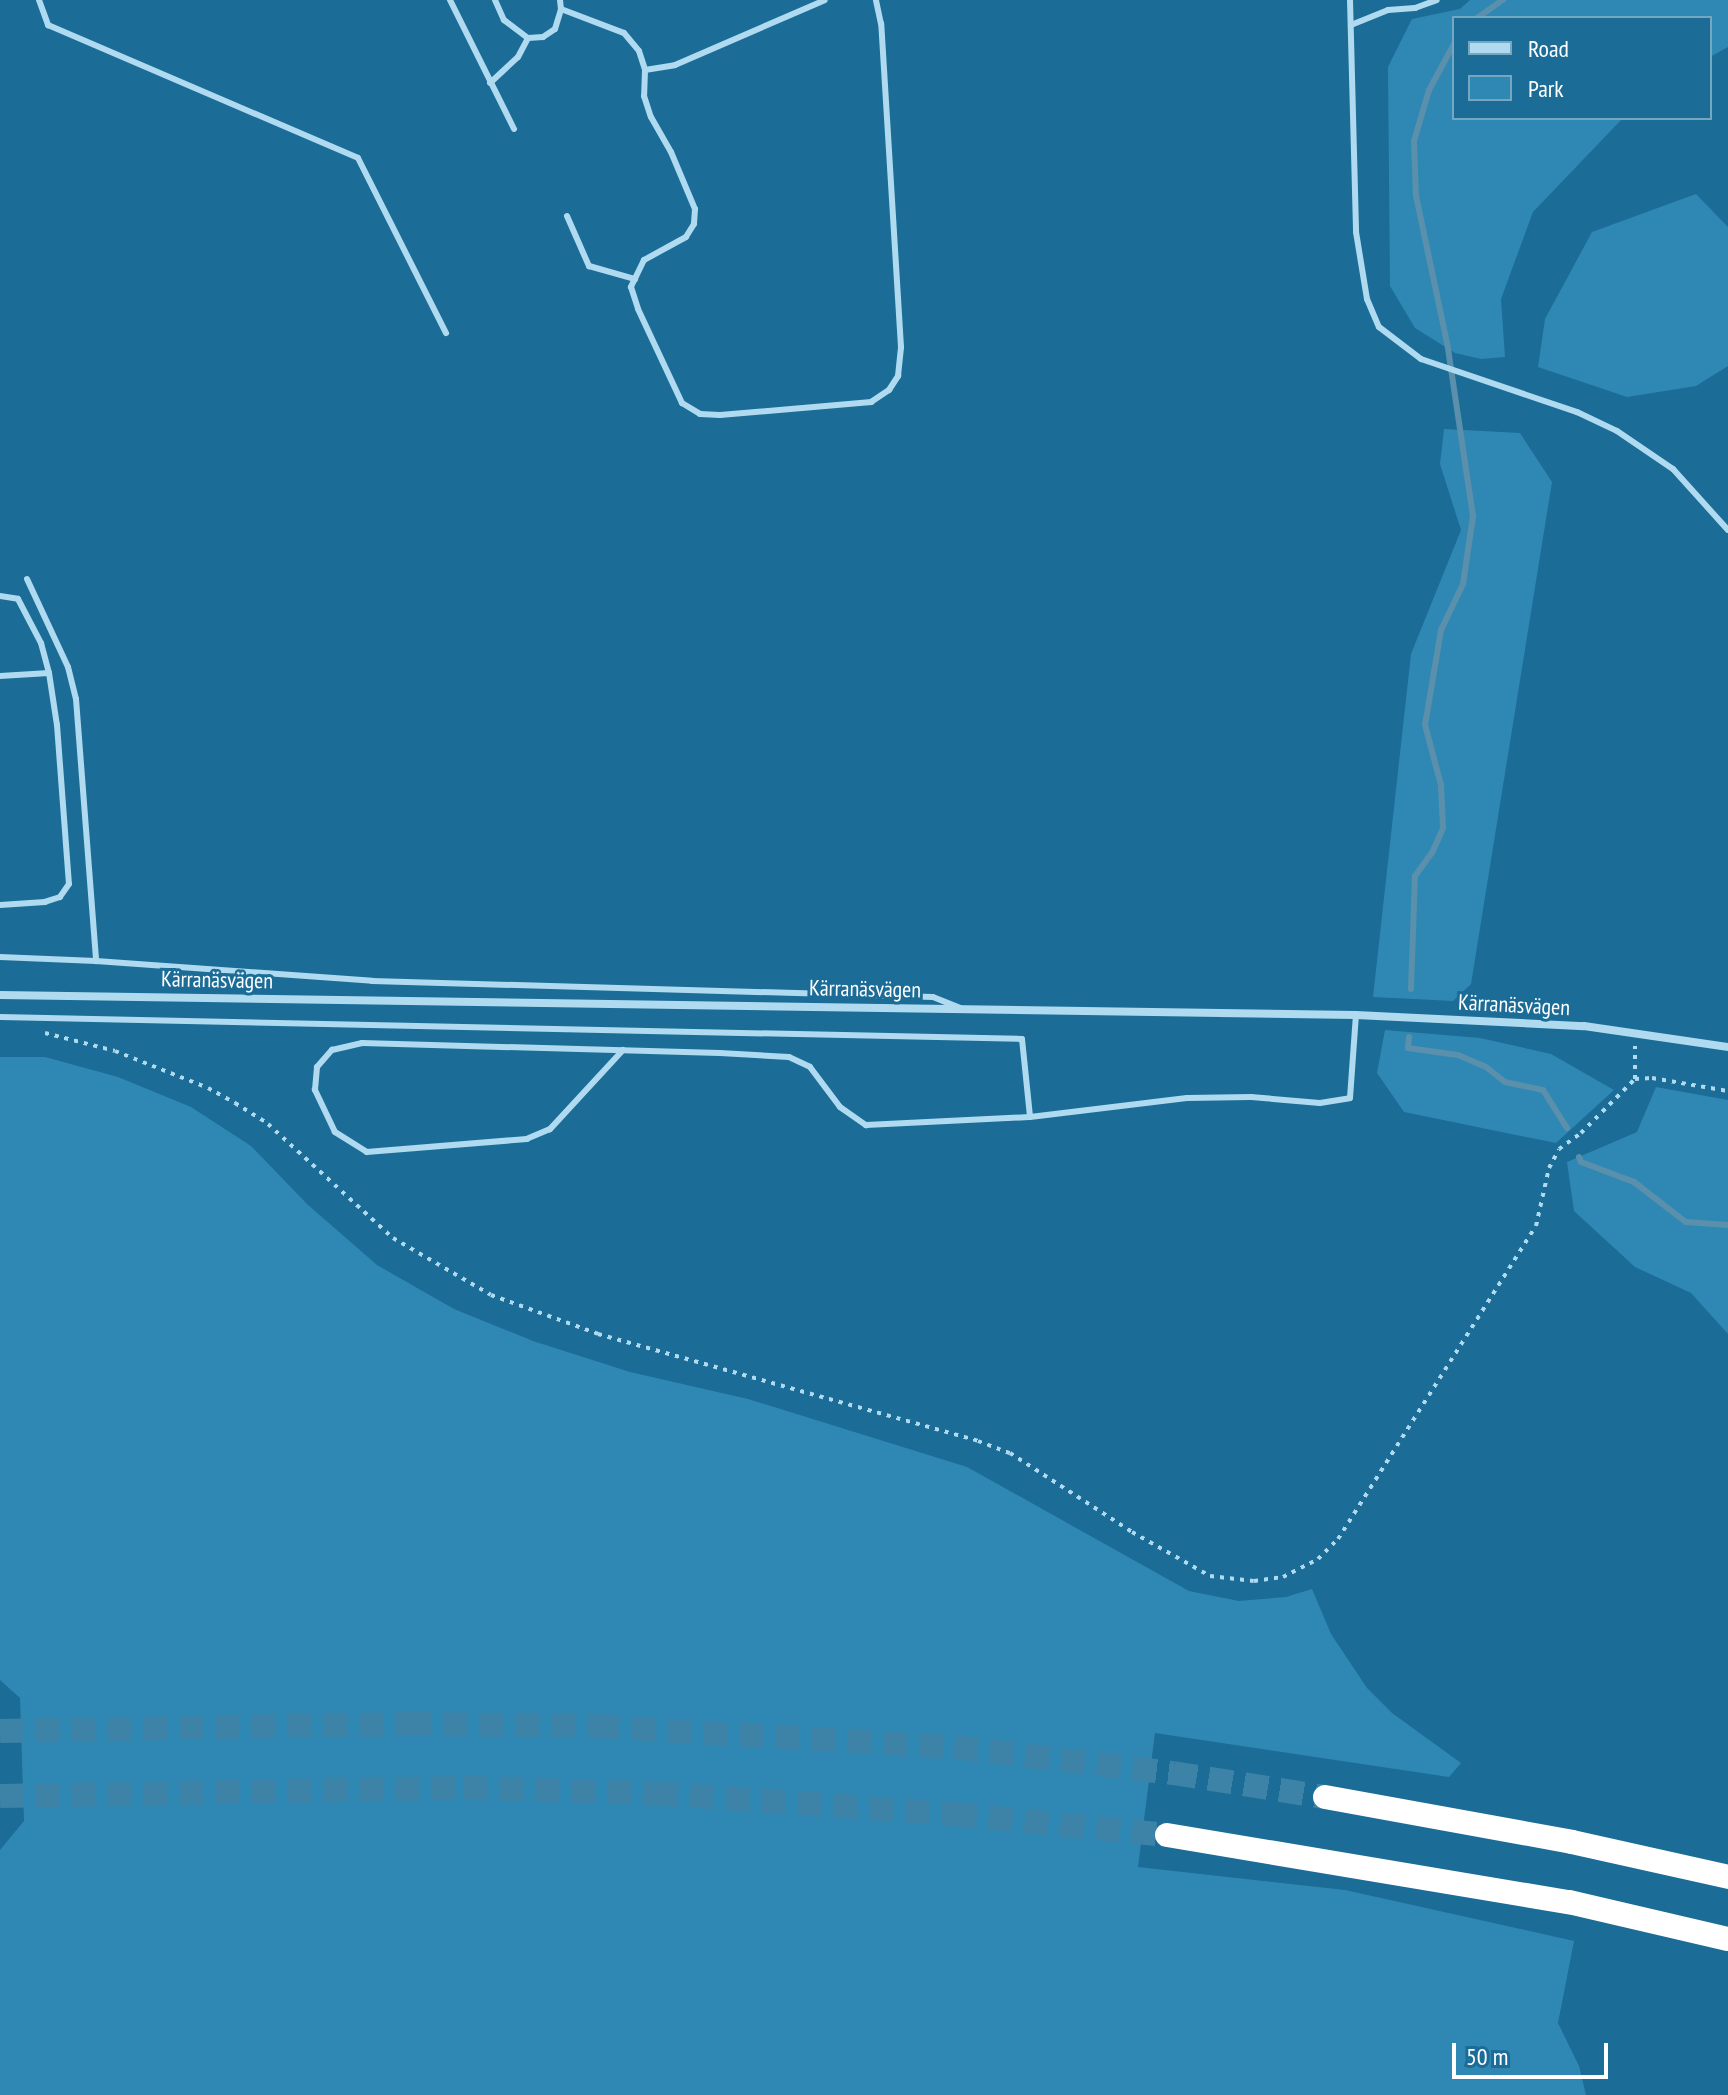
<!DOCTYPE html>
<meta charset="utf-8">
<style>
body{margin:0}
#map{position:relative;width:1728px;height:2095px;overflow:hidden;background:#1b6c97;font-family:"PT Sans Narrow",sans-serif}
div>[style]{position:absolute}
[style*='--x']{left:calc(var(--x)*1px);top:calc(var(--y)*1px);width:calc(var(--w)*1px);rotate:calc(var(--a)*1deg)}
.green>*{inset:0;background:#2f88b4}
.stream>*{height:6px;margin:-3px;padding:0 3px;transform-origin:3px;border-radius:3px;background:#5a90ac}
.highway-tunnel>*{height:24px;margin-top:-12px;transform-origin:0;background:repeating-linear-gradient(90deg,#3d82a7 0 24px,transparent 0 36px)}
.path>*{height:4px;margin-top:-2px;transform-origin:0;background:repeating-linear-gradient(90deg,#afdaf0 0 4px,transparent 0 10px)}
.lane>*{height:6px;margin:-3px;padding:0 3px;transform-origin:3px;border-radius:3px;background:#afdaf0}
.street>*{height:8px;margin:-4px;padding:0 4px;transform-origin:4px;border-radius:4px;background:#afdaf0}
.highway>*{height:24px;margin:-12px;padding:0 12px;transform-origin:12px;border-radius:12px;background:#fff}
span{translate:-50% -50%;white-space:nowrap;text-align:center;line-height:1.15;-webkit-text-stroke:6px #1b6c97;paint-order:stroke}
.street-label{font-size:22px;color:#fff}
.legend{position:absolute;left:1452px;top:16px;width:260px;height:104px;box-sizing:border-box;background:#1b6c97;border:2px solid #76a7c1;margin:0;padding:10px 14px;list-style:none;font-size:24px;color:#fff}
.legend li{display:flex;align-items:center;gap:16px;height:40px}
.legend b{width:40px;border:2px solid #76a7c1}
.scale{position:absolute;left:1452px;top:2043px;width:156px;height:36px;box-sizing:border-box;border:4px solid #fff;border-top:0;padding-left:10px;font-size:24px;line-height:28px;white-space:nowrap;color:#fff;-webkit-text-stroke:6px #1b6c97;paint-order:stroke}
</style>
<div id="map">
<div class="green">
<i style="clip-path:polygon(1470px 0,1728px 0,1728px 47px,1710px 57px,1710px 18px,1454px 18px,1454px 118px,1623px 118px,1533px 212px,1501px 299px,1505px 357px,1481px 359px,1455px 353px,1415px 328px,1390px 286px,1388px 67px,1412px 19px,1460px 9px)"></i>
<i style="clip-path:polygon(1696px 194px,1728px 227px,1728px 366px,1696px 386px,1627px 397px,1538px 367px,1545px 319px,1592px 232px)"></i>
<i style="clip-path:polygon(1444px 429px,1520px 433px,1552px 482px,1471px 984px,1453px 1001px,1373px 997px,1411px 654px,1461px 530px,1440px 464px)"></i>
<i style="clip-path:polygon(1385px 1030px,1480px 1038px,1551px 1054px,1614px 1090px,1556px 1143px,1404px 1112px,1377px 1073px)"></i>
<i style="clip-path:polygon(0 1057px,45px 1057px,118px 1077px,191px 1107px,251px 1146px,307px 1204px,377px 1265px,454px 1309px,533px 1341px,630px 1372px,748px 1399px,967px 1467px,1189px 1591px,1239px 1601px,1286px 1597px,1312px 1589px,1331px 1634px,1367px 1688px,1392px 1713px,1461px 1763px,1449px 1777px,1155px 1733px,1138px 1867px,1345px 1890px,1574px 1941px,1558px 2023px,1579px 2066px,1586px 2095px,0 2095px,0 1850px,24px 1821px,20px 1698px,0 1680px)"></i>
<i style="clip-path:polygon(1656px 1087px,1728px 1100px,1728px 1334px,1691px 1293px,1635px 1267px,1574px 1211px,1567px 1162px,1637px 1132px)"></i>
</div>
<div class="stream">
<i style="--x:1477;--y:18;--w:32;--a:-35"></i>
<i style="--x:1411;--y:989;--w:113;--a:-88"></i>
<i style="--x:1415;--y:876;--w:29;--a:-54"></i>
<i style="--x:1432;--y:853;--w:27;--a:-66"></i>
<i style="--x:1443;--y:828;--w:43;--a:-92.7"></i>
<i style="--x:1441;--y:785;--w:62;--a:-104.9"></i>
<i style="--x:1425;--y:725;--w:96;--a:-80.4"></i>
<i style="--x:1441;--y:630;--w:51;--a:-64.4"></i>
<i style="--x:1463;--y:584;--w:69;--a:-81.6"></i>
<i style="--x:1473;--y:516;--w:175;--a:-98.5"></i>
<i style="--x:1447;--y:343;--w:150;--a:-101.9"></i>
<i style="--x:1416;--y:196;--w:55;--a:-92.1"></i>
<i style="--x:1414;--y:141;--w:53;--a:-73.6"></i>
<i style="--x:1429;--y:90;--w:52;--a:-61.5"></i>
<i style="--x:1409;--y:1037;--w:11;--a:95"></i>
<i style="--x:1408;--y:1048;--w:50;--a:8"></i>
<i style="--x:1458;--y:1055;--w:30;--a:23"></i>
<i style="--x:1486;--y:1067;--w:24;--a:38"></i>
<i style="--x:1505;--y:1082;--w:39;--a:12"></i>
<i style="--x:1543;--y:1090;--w:45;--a:57.7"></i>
<i style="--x:1579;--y:1157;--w:5;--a:68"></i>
<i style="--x:1581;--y:1162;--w:57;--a:20.7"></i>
<i style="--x:1634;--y:1182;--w:66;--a:37.6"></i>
<i style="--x:1686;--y:1222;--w:42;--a:4.1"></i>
</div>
<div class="highway-tunnel">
<i style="--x:0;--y:1731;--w:408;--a:-1"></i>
<i style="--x:408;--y:1724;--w:188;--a:0.6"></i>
<i style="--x:596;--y:1726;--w:359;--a:3.4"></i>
<i style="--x:954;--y:1747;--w:221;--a:6.8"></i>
<i style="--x:1173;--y:1773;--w:154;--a:9"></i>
<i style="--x:0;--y:1796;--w:463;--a:-1"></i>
<i style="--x:463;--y:1788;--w:191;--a:1.5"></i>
<i style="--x:654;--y:1793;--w:300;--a:4"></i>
<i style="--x:953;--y:1814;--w:215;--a:5.6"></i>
</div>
<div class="path">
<i style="--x:45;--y:1033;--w:72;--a:14.4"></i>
<i style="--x:115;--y:1051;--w:100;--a:21.7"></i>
<i style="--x:208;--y:1088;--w:31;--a:29"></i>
<i style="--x:235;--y:1103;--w:39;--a:32"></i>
<i style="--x:268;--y:1124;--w:169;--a:42.4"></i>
<i style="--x:393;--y:1238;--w:113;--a:30.2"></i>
<i style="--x:491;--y:1295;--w:114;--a:20"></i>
<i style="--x:598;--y:1334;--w:395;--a:15.7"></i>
<i style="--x:978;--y:1441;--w:34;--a:21"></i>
<i style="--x:1010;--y:1453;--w:145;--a:32.9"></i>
<i style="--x:1132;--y:1532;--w:90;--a:29.4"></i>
<i style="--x:1210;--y:1576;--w:44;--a:6.5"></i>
<i style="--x:1254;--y:1581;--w:29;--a:-8"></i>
<i style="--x:1283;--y:1577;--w:39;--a:-27"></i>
<i style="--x:1318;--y:1559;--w:28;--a:-45"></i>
<i style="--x:1338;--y:1539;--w:370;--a:-57.7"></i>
<i style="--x:1536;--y:1226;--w:59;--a:-77.4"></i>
<i style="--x:1549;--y:1168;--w:21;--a:-62"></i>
<i style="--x:1559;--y:1149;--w:27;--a:-36"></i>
<i style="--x:1581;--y:1133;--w:76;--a:-45"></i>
<i style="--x:1635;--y:1079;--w:17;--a:-3"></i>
<i style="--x:1652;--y:1078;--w:77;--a:9.7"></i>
<i style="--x:1635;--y:1079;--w:33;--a:-90"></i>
</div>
<div class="lane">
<i style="--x:39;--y:0;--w:27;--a:70"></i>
<i style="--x:48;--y:25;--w:337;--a:23.2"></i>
<i style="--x:358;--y:158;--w:196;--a:63.3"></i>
<i style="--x:450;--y:0;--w:144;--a:63.6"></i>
<i style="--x:495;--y:0;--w:22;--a:66"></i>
<i style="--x:504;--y:20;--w:30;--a:37"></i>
<i style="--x:528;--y:38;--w:15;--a:-4"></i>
<i style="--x:543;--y:37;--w:14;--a:-34"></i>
<i style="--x:555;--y:29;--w:21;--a:-73"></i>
<i style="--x:560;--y:0;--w:9;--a:84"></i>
<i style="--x:561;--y:9;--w:67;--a:20.9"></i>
<i style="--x:624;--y:33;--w:23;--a:50"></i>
<i style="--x:639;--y:51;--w:20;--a:72"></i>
<i style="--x:645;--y:70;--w:30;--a:-9"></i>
<i style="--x:675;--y:65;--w:163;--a:-23.4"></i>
<i style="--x:1350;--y:0;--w:232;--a:88.5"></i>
<i style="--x:1356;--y:232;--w:68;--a:80.7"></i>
<i style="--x:1367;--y:299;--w:30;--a:67"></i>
<i style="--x:1379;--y:327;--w:53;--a:37.3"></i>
<i style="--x:1421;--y:359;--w:165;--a:18.8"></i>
<i style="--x:1577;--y:412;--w:44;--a:25.4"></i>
<i style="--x:1617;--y:431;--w:68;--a:34.2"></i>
<i style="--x:1673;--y:469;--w:82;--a:48"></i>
<i style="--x:1351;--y:25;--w:40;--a:-22"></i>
<i style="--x:1388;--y:10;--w:27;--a:-4"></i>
<i style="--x:1415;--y:8;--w:23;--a:-20"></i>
<i style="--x:645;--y:70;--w:26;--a:92"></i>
<i style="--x:644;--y:96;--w:22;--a:72"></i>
<i style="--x:651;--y:117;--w:40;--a:60.3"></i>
<i style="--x:671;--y:152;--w:62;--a:67.2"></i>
<i style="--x:695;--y:209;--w:15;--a:94"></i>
<i style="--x:694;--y:224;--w:15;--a:122"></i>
<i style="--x:686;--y:237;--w:48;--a:151.3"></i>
<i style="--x:644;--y:260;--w:30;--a:116"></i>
<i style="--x:631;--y:287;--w:23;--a:72"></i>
<i style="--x:638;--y:309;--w:104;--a:64.9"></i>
<i style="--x:682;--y:403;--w:21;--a:31"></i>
<i style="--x:700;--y:414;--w:20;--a:3"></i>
<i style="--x:720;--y:415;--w:152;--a:-4.9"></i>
<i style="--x:871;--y:402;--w:22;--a:-34"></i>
<i style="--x:889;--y:390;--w:17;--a:-57"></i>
<i style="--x:898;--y:376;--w:29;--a:-84"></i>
<i style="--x:901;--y:347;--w:324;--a:-93.5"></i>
<i style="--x:881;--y:24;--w:25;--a:-102"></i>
<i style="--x:490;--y:83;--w:38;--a:-43"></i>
<i style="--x:518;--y:57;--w:21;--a:-62"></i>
<i style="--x:567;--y:216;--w:55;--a:66.3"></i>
<i style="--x:589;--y:266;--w:48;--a:15.8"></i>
<i style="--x:27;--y:579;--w:97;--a:65"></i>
<i style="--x:68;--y:667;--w:33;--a:76"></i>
<i style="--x:76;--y:699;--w:263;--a:85.6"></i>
<i style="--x:96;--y:961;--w:277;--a:4.1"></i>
<i style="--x:372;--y:981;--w:561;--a:1.63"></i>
<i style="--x:933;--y:997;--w:29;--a:22"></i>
<i style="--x:0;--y:596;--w:18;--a:9"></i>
<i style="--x:18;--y:599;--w:50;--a:62.4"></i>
<i style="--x:41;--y:643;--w:31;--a:75"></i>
<i style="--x:49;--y:673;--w:53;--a:81.3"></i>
<i style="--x:57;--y:725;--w:159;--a:85.7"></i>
<i style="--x:69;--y:884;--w:16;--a:125"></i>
<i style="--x:60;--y:897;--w:16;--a:162"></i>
<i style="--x:45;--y:902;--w:45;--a:176.2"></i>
<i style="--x:0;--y:676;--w:49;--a:-3.5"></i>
<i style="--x:0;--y:957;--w:96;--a:2.4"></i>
<i style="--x:0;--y:1017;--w:1022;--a:1.23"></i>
<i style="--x:1022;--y:1039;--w:78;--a:84.1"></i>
<i style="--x:623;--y:1050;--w:108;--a:132.7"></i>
<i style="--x:550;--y:1129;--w:25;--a:157"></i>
<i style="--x:527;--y:1139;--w:161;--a:175.4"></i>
<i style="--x:367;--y:1152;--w:38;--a:-148"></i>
<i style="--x:335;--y:1132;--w:47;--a:-115.5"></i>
<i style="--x:315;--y:1090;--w:23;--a:-85"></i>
<i style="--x:317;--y:1067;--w:23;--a:-49"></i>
<i style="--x:332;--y:1050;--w:31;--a:-13"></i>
<i style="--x:362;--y:1043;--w:358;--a:1.6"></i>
<i style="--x:720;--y:1053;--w:69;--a:3.3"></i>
<i style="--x:789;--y:1057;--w:23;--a:25"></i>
<i style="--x:810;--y:1067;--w:50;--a:53.1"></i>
<i style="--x:840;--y:1107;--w:32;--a:35"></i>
<i style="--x:866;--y:1125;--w:164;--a:-2.8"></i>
<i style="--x:1030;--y:1117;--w:158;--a:-6.9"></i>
<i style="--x:1187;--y:1098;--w:64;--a:-0.9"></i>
<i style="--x:1251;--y:1097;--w:69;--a:5"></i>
<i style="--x:1320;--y:1103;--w:30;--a:-9"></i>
<i style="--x:1350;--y:1098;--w:83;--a:-85.9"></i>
</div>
<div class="street">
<i style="--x:0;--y:995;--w:1356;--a:0.85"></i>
<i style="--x:1356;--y:1015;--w:228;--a:2.8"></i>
<i style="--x:1584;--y:1026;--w:146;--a:8.3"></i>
</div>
<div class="highway">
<i style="--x:1325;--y:1797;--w:251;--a:10.3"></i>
<i style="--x:1572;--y:1842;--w:160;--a:12.6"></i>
<i style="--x:1167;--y:1835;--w:408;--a:9.5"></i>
<i style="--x:1569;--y:1902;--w:163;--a:13.1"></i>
</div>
<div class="street-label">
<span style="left:217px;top:980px;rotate:1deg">Kärranäsvägen</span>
<span style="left:865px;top:989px;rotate:1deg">Kärranäsvägen</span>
<span style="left:1514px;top:1005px;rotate:3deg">Kärranäsvägen</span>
</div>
<ul class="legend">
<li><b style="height:10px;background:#afdaf0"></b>Road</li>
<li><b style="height:22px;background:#2f88b4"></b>Park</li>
</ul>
<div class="scale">50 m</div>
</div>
